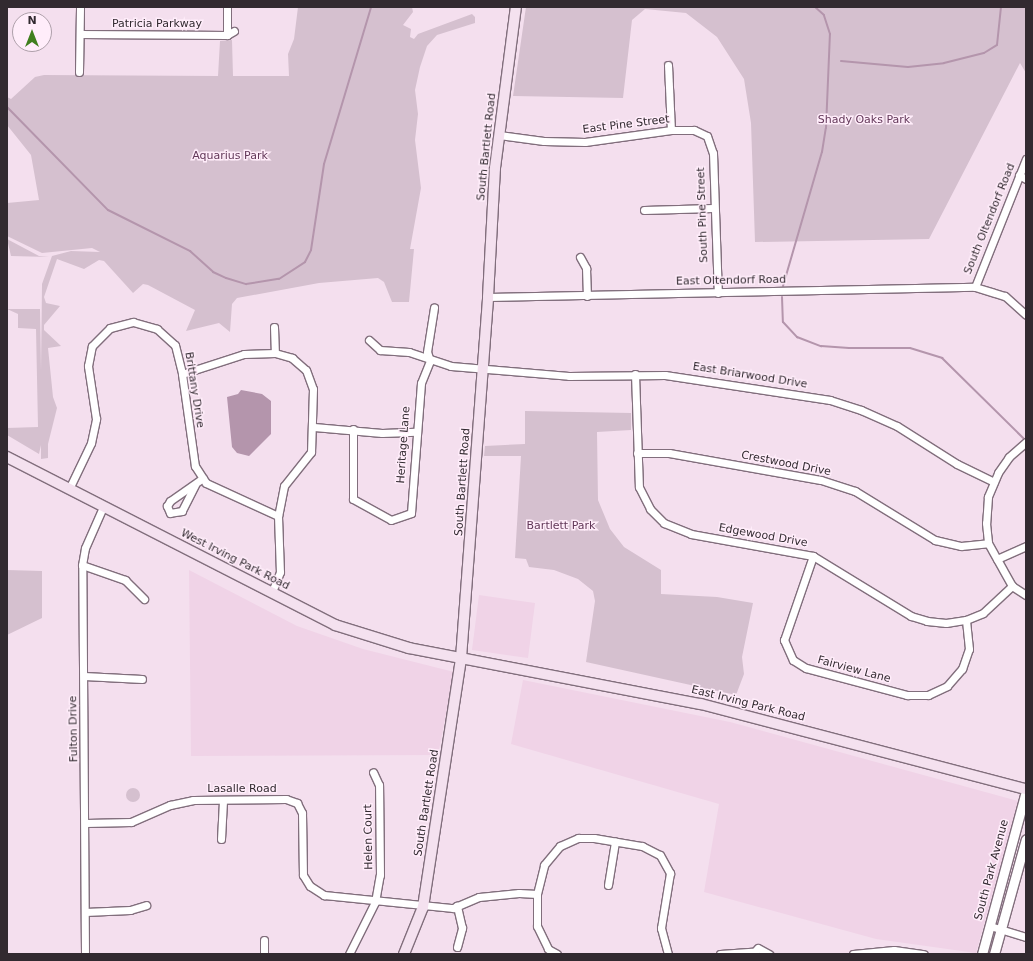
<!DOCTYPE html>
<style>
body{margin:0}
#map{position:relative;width:1033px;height:961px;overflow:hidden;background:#f4dfee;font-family:"DejaVu Sans",sans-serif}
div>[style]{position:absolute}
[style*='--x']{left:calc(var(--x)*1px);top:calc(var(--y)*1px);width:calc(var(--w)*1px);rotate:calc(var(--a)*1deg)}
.built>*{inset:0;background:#f0d3e7}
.green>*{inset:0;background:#d5c0cf}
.round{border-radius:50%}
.water>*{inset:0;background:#b495ac}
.stream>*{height:2px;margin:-1px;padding:0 1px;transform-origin:1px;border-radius:1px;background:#b495ac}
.roads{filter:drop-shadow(1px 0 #816e7c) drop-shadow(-1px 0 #816e7c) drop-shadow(0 1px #816e7c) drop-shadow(0 -1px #816e7c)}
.minor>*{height:7px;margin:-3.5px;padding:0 3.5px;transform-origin:3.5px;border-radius:3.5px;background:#fff}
.tertiary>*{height:9px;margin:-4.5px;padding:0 4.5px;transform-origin:4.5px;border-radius:4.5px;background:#fff}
.secondary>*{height:10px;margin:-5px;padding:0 5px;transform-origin:5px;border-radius:5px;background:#f4e1ef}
span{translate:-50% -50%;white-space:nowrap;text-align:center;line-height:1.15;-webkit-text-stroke:3px #ffedfa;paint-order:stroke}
.street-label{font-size:11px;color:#322a30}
.park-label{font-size:11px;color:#623758}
.frame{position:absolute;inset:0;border:8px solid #322a30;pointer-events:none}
.north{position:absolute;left:12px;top:12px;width:40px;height:40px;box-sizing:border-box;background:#ffedfa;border:1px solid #ad9fa9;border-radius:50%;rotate:0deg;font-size:11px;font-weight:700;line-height:16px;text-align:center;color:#322a30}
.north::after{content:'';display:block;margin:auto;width:14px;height:18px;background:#407f1e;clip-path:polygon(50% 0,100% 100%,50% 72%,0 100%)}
</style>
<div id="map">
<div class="built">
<i style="clip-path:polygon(189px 570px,297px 626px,363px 649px,454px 672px,438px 755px,191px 756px)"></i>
<i style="clip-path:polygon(479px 595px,535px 603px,528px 658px,472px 650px)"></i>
<i style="clip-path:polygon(523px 680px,730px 722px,1018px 801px,976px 953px,876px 939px,704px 892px,719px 804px,511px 744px)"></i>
</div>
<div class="green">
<i style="clip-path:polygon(298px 7px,412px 7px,413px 12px,403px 25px,411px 29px,410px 37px,414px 39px,418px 34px,472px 14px,475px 17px,475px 23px,437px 35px,427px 46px,420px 67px,415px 90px,418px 114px,415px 140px,421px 188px,410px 249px,414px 249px,409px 302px,392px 302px,384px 282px,378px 278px,319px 283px,237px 298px,232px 304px,230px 332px,219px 323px,186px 331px,195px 310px,148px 285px,143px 284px,133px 293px,104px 261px,99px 260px,84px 269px,57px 259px,44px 297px,46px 303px,60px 306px,44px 325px,44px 330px,61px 346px,48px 348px,53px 397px,57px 408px,48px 444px,48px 458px,41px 459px,41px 445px,39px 454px,7px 435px,7px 428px,38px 427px,36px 329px,18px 328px,18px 314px,7px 309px,40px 309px,41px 371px,42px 284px,52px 256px,71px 251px,100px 252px,92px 248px,42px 253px,7px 236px,7px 203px,39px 200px,31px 155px,7px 125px,7px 97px,11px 99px,35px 77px,44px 75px,218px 76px,220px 41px,232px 40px,233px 76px,289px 76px,288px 54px,294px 39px)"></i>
<i style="clip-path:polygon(526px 7px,1026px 7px,1026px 73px,1020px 63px,929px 239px,755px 242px,751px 123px,744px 79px,717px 37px,686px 13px,645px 9px,632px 20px,623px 98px,513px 96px)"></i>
<i style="clip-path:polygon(7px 239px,39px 256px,49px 257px,11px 256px)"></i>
<i style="clip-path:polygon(525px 411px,631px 413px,631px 430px,597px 432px,598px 500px,610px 529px,624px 547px,661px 570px,661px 594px,717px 597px,753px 603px,742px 657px,744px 674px,736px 695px,586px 662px,595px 601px,593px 591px,578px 579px,554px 570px,529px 567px,526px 559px,515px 558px,521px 456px,484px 456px,485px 446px,525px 444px)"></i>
<i style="clip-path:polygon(7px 570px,42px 571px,42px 618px,7px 635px)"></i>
<i class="round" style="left:126px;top:788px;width:14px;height:14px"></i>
</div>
<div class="water">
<i style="clip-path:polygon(241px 390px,262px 394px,271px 401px,271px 434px,249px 456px,237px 453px,232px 447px,227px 397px,238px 394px)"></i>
</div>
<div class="stream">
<i style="--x:841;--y:61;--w:67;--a:5.1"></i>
<i style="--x:908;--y:67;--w:36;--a:-6"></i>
<i style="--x:944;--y:63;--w:41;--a:-14"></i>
<i style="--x:984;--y:53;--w:15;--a:-32"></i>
<i style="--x:997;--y:45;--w:38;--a:-84"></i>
<i style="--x:7;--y:107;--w:144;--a:45.6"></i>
<i style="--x:108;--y:210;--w:92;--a:26.6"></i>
<i style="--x:190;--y:251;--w:31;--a:42"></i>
<i style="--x:213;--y:272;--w:14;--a:25"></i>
<i style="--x:226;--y:278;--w:21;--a:17"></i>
<i style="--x:246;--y:284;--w:33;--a:-9"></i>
<i style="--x:279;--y:279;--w:31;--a:-33"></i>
<i style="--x:305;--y:262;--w:13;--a:-63"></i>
<i style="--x:311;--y:250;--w:87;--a:-81.4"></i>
<i style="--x:324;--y:164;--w:164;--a:-73.3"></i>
<i style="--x:783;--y:286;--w:140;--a:-73.8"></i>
<i style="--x:822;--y:152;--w:24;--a:-81"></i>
<i style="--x:826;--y:128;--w:94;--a:-87.6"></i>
<i style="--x:830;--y:34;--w:20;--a:-108"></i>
<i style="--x:824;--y:15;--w:12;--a:-138"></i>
<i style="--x:782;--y:297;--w:25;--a:88"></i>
<i style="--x:783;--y:322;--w:21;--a:47"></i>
<i style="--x:797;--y:337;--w:26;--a:21"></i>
<i style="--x:821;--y:346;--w:28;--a:4"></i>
<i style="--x:849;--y:348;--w:61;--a:0"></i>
<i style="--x:910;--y:348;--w:34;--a:17"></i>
<i style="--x:942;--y:358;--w:114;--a:44.6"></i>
</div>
<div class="roads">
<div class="minor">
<i style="--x:227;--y:7;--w:28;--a:90"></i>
<i style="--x:80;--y:34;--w:147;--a:0.4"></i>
<i style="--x:227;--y:35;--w:8;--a:-30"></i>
<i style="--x:668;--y:65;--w:65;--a:87.4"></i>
<i style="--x:79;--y:72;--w:65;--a:-89.1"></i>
<i style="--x:499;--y:135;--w:45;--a:7.6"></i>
<i style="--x:544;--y:141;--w:41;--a:1.4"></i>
<i style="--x:585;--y:142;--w:87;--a:-7.9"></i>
<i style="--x:671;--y:130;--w:23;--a:0"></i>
<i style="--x:694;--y:130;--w:14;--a:25"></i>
<i style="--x:707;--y:136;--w:18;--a:71"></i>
<i style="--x:713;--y:153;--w:140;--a:88"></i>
<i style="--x:1019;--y:175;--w:8;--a:30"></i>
<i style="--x:644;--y:210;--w:69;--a:-1.7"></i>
<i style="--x:580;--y:257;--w:13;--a:61"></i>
<i style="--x:586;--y:268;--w:28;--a:88"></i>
<i style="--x:975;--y:287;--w:138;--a:-68.3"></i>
<i style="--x:488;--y:297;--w:487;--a:-1.2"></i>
<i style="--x:975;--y:287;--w:31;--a:17"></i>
<i style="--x:1005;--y:296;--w:28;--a:42"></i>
<i style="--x:274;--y:327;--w:26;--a:88"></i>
<i style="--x:369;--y:340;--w:15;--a:42"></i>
<i style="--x:380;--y:350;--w:29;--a:4"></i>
<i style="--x:409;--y:352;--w:44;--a:18.4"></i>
<i style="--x:451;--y:366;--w:118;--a:4.8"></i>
<i style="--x:569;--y:376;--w:96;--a:-0.6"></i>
<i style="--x:665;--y:375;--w:167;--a:8.6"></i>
<i style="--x:830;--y:400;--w:33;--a:18"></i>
<i style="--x:861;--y:410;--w:39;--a:24"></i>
<i style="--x:897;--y:426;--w:71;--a:32.3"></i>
<i style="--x:957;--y:464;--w:41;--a:25.9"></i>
<i style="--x:182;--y:374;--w:65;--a:-17.9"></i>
<i style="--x:244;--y:354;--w:31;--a:-2"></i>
<i style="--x:275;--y:353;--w:18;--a:16"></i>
<i style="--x:292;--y:358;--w:18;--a:41"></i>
<i style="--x:306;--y:370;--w:20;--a:70"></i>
<i style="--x:313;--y:389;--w:63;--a:91.8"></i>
<i style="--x:311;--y:452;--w:43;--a:128.5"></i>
<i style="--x:284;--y:486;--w:31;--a:101"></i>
<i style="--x:278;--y:516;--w:56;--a:88"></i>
<i style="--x:280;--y:572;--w:22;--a:112"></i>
<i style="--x:635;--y:374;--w:113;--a:88"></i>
<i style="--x:639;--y:487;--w:25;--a:63"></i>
<i style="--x:650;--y:509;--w:20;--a:45"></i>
<i style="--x:664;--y:523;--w:29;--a:22"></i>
<i style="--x:691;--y:534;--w:124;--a:10.2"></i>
<i style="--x:813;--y:556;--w:115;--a:31.5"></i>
<i style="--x:911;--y:616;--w:17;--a:17"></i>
<i style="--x:927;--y:621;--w:19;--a:6"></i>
<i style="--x:946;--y:623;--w:20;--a:-9"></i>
<i style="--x:966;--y:620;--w:18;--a:-22"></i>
<i style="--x:983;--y:613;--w:40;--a:-43"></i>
<i style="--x:314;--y:427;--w:68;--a:5"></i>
<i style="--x:382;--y:433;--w:34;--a:-2"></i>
<i style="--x:353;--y:429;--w:70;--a:90"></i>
<i style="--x:353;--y:499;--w:43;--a:28.9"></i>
<i style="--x:391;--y:520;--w:21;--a:-19"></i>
<i style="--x:411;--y:513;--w:130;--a:-85.6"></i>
<i style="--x:421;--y:383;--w:24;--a:-68"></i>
<i style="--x:430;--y:361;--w:9;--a:-108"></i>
<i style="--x:427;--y:352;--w:45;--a:-81"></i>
<i style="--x:1026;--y:442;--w:23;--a:139"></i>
<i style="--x:1009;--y:457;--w:19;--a:125"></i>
<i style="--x:998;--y:473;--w:26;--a:113"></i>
<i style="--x:988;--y:497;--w:26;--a:94"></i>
<i style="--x:986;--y:523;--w:20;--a:84"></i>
<i style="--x:988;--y:543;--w:49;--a:60.8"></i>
<i style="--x:1012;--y:586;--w:17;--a:33"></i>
<i style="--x:637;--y:453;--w:32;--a:0"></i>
<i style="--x:669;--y:453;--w:154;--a:10.1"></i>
<i style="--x:821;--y:480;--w:36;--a:18"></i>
<i style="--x:855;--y:491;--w:94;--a:31.5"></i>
<i style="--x:935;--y:540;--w:27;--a:13"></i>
<i style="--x:961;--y:546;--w:27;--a:-6"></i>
<i style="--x:195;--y:485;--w:29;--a:117"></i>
<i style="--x:182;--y:511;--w:12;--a:171"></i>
<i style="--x:170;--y:513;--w:8;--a:-113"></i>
<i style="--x:167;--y:506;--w:6;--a:-59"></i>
<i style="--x:170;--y:501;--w:40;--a:-34.9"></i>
<i style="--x:69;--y:489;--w:51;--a:-64.4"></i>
<i style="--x:91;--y:443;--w:25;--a:-78"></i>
<i style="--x:96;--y:419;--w:54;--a:-98.6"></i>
<i style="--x:88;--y:366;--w:20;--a:-79"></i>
<i style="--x:92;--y:346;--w:25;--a:-45"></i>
<i style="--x:110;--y:328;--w:24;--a:-15"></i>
<i style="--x:133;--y:322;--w:25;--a:16"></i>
<i style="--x:157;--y:329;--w:24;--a:42"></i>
<i style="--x:175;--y:345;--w:30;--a:76"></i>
<i style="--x:182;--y:374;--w:93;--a:82"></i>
<i style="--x:195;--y:466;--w:20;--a:57"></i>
<i style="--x:206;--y:483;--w:79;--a:24.6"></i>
<i style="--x:813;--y:556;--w:89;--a:109"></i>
<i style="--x:784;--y:640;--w:22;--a:66"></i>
<i style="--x:793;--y:660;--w:15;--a:32"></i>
<i style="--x:806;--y:668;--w:105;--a:15"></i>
<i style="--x:907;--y:695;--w:21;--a:0"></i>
<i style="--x:928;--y:695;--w:21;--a:-25"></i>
<i style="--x:947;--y:686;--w:23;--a:-49"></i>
<i style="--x:962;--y:669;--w:21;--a:-71"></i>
<i style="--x:969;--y:649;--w:29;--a:-96"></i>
<i style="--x:997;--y:559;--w:32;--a:-24"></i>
<i style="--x:82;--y:565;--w:46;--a:19.2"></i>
<i style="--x:125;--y:580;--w:27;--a:45"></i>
<i style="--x:84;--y:676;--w:58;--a:3"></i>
<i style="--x:86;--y:823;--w:45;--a:-1.3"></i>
<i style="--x:131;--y:822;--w:43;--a:-23.6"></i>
<i style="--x:170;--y:805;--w:24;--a:-12"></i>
<i style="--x:193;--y:800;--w:93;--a:-0.6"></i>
<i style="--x:286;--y:799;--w:12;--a:20"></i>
<i style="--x:297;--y:803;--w:11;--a:63"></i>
<i style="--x:302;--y:813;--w:62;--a:89.1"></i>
<i style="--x:303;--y:875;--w:13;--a:58"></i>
<i style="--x:310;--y:886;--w:17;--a:33"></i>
<i style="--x:324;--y:895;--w:130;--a:5.8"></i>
<i style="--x:453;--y:908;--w:28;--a:-23"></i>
<i style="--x:479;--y:897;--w:40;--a:-5.7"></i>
<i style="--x:519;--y:893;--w:18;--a:3"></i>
<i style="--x:537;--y:894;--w:32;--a:90"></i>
<i style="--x:537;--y:926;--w:25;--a:64"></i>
<i style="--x:548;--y:949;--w:10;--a:29"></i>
<i style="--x:221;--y:839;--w:39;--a:-87"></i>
<i style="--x:608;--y:885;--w:44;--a:-80.8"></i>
<i style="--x:537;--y:894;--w:30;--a:-76"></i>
<i style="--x:544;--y:865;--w:25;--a:-50"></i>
<i style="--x:560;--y:846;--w:20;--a:-24"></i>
<i style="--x:578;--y:838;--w:16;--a:0"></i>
<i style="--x:594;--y:838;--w:49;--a:9.5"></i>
<i style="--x:642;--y:846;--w:20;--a:27"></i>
<i style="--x:660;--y:855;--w:21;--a:61"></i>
<i style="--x:670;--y:873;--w:56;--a:99.3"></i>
<i style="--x:661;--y:928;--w:27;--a:75"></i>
<i style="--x:85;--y:912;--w:45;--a:-2.5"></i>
<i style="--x:130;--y:910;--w:17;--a:-17"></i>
<i style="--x:990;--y:926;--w:38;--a:17"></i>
<i style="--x:264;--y:940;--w:14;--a:90"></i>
<i style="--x:457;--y:947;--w:20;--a:-75"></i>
<i style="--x:462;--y:928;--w:23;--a:-103"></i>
<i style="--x:85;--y:954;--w:389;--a:-90.4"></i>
<i style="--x:82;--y:565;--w:17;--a:-80"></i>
<i style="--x:85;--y:548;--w:45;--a:-66.3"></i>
<i style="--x:349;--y:954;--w:58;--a:-63.4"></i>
<i style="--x:375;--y:902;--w:27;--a:-80"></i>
<i style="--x:380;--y:875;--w:90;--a:-90.6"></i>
<i style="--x:379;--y:785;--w:14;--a:-115"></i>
<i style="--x:720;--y:954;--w:32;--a:-4"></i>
<i style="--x:752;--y:954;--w:8;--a:-45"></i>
<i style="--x:758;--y:948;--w:13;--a:29"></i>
<i style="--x:853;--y:954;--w:41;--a:-5.6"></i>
<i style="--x:894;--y:950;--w:30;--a:8"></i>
</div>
<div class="tertiary">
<i style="--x:982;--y:954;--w:169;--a:-74.9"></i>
<i style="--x:994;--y:954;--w:119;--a:-74.5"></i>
</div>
<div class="secondary">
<i style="--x:7;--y:457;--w:369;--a:27.1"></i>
<i style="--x:335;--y:625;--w:77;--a:17.3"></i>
<i style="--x:409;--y:648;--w:297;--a:10.9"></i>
<i style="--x:701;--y:704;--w:336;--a:14.7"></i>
<i style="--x:404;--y:954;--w:51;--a:-68"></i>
<i style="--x:423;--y:907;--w:252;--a:-81.3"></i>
<i style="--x:461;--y:658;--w:362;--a:-85.7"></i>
<i style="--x:488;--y:297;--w:129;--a:-86.9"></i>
<i style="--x:495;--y:168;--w:162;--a:-82.6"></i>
</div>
</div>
<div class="street-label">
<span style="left:157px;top:24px">Patricia Parkway</span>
<span style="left:626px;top:125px;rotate:-7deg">East Pine Street</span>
<span style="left:487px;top:147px;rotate:-84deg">South Bartlett Road</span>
<span style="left:703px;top:215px;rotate:-92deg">South Pine Street</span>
<span style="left:990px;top:219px;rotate:-68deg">South Oltendorf Road</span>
<span style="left:731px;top:281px;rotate:-1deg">East Oltendorf Road</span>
<span style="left:750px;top:376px;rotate:9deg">East Briarwood Drive</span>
<span style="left:194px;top:390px;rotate:81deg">Brittany Drive</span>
<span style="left:404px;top:445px;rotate:-86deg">Heritage Lane</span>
<span style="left:786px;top:464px;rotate:11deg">Crestwood Drive</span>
<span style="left:463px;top:482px;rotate:-86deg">South Bartlett Road</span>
<span style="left:763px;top:536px;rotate:10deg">Edgewood Drive</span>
<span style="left:235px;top:560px;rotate:27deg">West Irving Park Road</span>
<span style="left:854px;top:670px;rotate:15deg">Fairview Lane</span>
<span style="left:748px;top:704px;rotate:14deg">East Irving Park Road</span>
<span style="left:74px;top:729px;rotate:-91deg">Fulton Drive</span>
<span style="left:242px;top:789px">Lasalle Road</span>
<span style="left:427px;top:803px;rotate:-81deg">South Bartlett Road</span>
<span style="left:369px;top:837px;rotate:-91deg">Helen Court</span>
<span style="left:992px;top:870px;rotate:-75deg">South Park Avenue</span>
</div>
<div class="park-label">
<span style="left:864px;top:120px">Shady Oaks Park</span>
<span style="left:230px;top:156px">Aquarius Park</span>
<span style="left:561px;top:526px">Bartlett Park</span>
</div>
<div class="frame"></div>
<div class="north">N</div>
</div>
